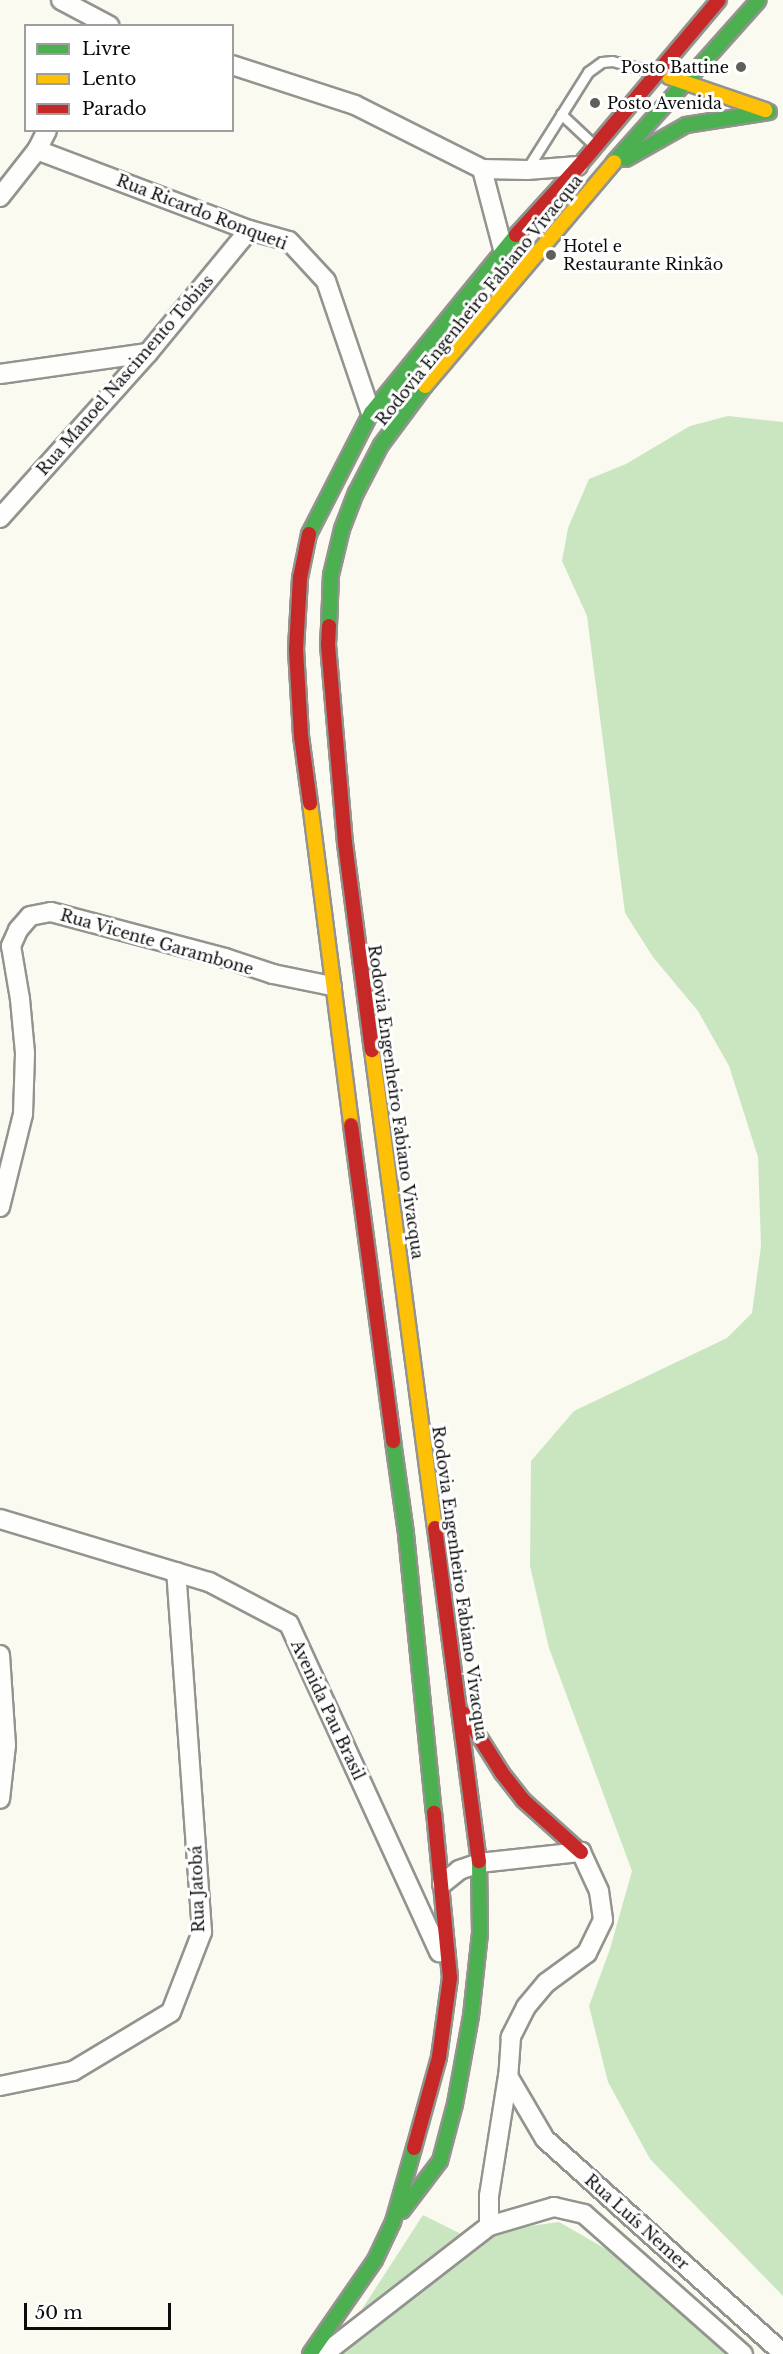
<!DOCTYPE html>
<meta charset="utf-8">
<style>
body{margin:0}
#map{position:relative;width:783px;height:2354px;overflow:hidden;background:#fafaf0;font-family:"Libre Baskerville",serif}
div>[style]{position:absolute}
[style*='--x']{left:calc(var(--x)*1px);top:calc(var(--y)*1px);width:calc(var(--w)*1px);rotate:calc(var(--a)*1deg)}
.forest>*{inset:0;background:#cae6c0}
.roads{filter:drop-shadow(2px 0 #93938f) drop-shadow(-2px 0 #93938f) drop-shadow(0 2px #93938f) drop-shadow(0 -2px #93938f)}
.lane>*{height:9px;margin:-4.5px;padding:0 4.5px;transform-origin:4.5px;border-radius:4.5px;background:#fefefd}
.street>*{height:18px;margin:-9px;padding:0 9px;transform-origin:9px;border-radius:9px;background:#fefefd}
.fast>*{height:14px;margin:-7px;padding:0 7px;transform-origin:7px;border-radius:7px;background:#4caf50}
.slow>*{height:14px;margin:-7px;padding:0 7px;transform-origin:7px;border-radius:7px;background:#ffc107}
.jam>*{height:14px;margin:-7px;padding:0 7px;transform-origin:7px;border-radius:7px;background:#c62828}
.dots>*{width:16px;height:16px;translate:-50% -50%;box-sizing:border-box;border:3px solid #fff;border-radius:50%}
span{translate:-50% -50%;white-space:nowrap;text-align:center;line-height:1.15;-webkit-text-stroke:6px #fff;paint-order:stroke}
.poi-label{font-size:16px;color:#0c0c0c}
.right{translate:-100% -50%;text-align:right}
.left{translate:0 -50%;text-align:left}
.street-label{font-size:16px;color:#0c0c0c}
.legend{position:absolute;left:24px;top:24px;width:210px;height:108px;box-sizing:border-box;background:#fff;border:2px solid #9e9e9e;margin:0;padding:8px 10px;list-style:none;font-size:18px;color:#0c0c0c}
.legend li{display:flex;align-items:center;gap:12px;height:30px}
.legend b{width:30px;border:2px solid #9e9e9e}
.scale{position:absolute;left:24px;top:2303px;width:147px;height:27px;box-sizing:border-box;border:3px solid #0c0c0c;border-top:0;padding-left:8px;font-size:18px;line-height:21px;white-space:nowrap;color:#0c0c0c;-webkit-text-stroke:4px #fff;paint-order:stroke}
</style>
<div id="map">
<div class="forest">
<i style="clip-path:polygon(728px 416px,783px 422px,783px 2296px,650px 2159px,608px 2082px,589px 2006px,610px 1949px,632px 1871px,549px 1648px,530px 1566px,531px 1461px,574px 1411px,727px 1338px,752px 1313px,761px 1246px,758px 1157px,729px 1066px,698px 1011px,653px 957px,625px 913px,587px 616px,562px 561px,568px 528px,589px 479px,626px 464px,690px 426px)"></i>
<i style="clip-path:polygon(423px 2215px,463px 2235px,559px 2222px,613px 2253px,734px 2354px,333px 2354px)"></i>
</div>
<div class="roads">
<div class="lane">
<i style="--x:561;--y:114;--w:42;--a:43.1"></i>
<i style="--x:527;--y:169;--w:115;--a:-57.8"></i>
<i style="--x:588;--y:72;--w:17;--a:-36"></i>
<i style="--x:602;--y:62;--w:10;--a:-6"></i>
<i style="--x:612;--y:61;--w:39;--a:15"></i>
</div>
<div class="street">
<i style="--x:61;--y:0;--w:55;--a:28"></i>
<i style="--x:232;--y:65;--w:129;--a:18"></i>
<i style="--x:355;--y:105;--w:142;--a:26.7"></i>
<i style="--x:482;--y:169;--w:45;--a:1.3"></i>
<i style="--x:527;--y:170;--w:51;--a:-4.5"></i>
<i style="--x:37;--y:150;--w:227;--a:20.7"></i>
<i style="--x:249;--y:230;--w:41;--a:15.4"></i>
<i style="--x:289;--y:241;--w:54;--a:47.2"></i>
<i style="--x:326;--y:281;--w:139;--a:71.2"></i>
<i style="--x:482;--y:169;--w:83;--a:75.3"></i>
<i style="--x:0;--y:197;--w:60;--a:-51.8"></i>
<i style="--x:37;--y:150;--w:22;--a:-63"></i>
<i style="--x:0;--y:374;--w:149;--a:-8.1"></i>
<i style="--x:0;--y:518;--w:222;--a:-48.1"></i>
<i style="--x:148;--y:353;--w:159;--a:-50.6"></i>
<i style="--x:0;--y:1207;--w:96;--a:-76.1"></i>
<i style="--x:23;--y:1114;--w:61;--a:-88.1"></i>
<i style="--x:25;--y:1053;--w:54;--a:-95.3"></i>
<i style="--x:20;--y:999;--w:54;--a:-99.6"></i>
<i style="--x:11;--y:946;--w:17;--a:-66"></i>
<i style="--x:18;--y:930;--w:18;--a:-49"></i>
<i style="--x:30;--y:916;--w:21;--a:-11"></i>
<i style="--x:51;--y:912;--w:180;--a:14.8"></i>
<i style="--x:225;--y:958;--w:51;--a:18.4"></i>
<i style="--x:273;--y:974;--w:60;--a:11.5"></i>
<i style="--x:0;--y:1519;--w:218;--a:16.8"></i>
<i style="--x:209;--y:1582;--w:90;--a:27.7"></i>
<i style="--x:289;--y:1624;--w:361;--a:65.4"></i>
<i style="--x:0;--y:1655;--w:90;--a:86.2"></i>
<i style="--x:6;--y:1745;--w:54;--a:96.3"></i>
<i style="--x:442;--y:1884;--w:22;--a:-39"></i>
<i style="--x:459;--y:1870;--w:21;--a:-19"></i>
<i style="--x:479;--y:1863;--w:103;--a:-6.2"></i>
<i style="--x:581;--y:1852;--w:43;--a:65.2"></i>
<i style="--x:599;--y:1891;--w:29;--a:82"></i>
<i style="--x:603;--y:1920;--w:37;--a:116"></i>
<i style="--x:587;--y:1953;--w:51;--a:143.8"></i>
<i style="--x:546;--y:1983;--w:31;--a:130"></i>
<i style="--x:526;--y:2007;--w:34;--a:117"></i>
<i style="--x:511;--y:2037;--w:39;--a:94"></i>
<i style="--x:508;--y:2076;--w:121;--a:99"></i>
<i style="--x:489;--y:2196;--w:30;--a:90"></i>
<i style="--x:508;--y:2076;--w:73;--a:59.6"></i>
<i style="--x:545;--y:2139;--w:320;--a:42"></i>
<i style="--x:0;--y:2086;--w:75;--a:-11.6"></i>
<i style="--x:73;--y:2071;--w:114;--a:-31"></i>
<i style="--x:171;--y:2012;--w:86;--a:-68.8"></i>
<i style="--x:202;--y:1932;--w:361;--a:-94.1"></i>
<i style="--x:324;--y:2354;--w:209;--a:-37.8"></i>
<i style="--x:489;--y:2226;--w:68;--a:-16.3"></i>
<i style="--x:554;--y:2207;--w:31;--a:13"></i>
<i style="--x:584;--y:2214;--w:212;--a:41.4"></i>
</div>
<div class="fast">
<i style="--x:626;--y:159;--w:69;--a:-29.5"></i>
<i style="--x:686;--y:125;--w:84;--a:-8.9"></i>
<i style="--x:614;--y:162;--w:217;--a:-48.2"></i>
<i style="--x:309;--y:534;--w:136;--a:-62.9"></i>
<i style="--x:371;--y:413;--w:230;--a:-50.8"></i>
<i style="--x:329;--y:626;--w:51;--a:-87.8"></i>
<i style="--x:331;--y:575;--w:47;--a:-76.6"></i>
<i style="--x:342;--y:529;--w:39;--a:-69"></i>
<i style="--x:356;--y:493;--w:54;--a:-62.5"></i>
<i style="--x:381;--y:445;--w:74;--a:-53.3"></i>
<i style="--x:393;--y:1441;--w:94;--a:82"></i>
<i style="--x:406;--y:1534;--w:280;--a:84.3"></i>
<i style="--x:402;--y:2211;--w:63;--a:-52.8"></i>
<i style="--x:440;--y:2161;--w:59;--a:-75.3"></i>
<i style="--x:455;--y:2104;--w:89;--a:-79.7"></i>
<i style="--x:471;--y:2016;--w:83;--a:-83.8"></i>
<i style="--x:480;--y:1933;--w:72;--a:-90.8"></i>
<i style="--x:310;--y:2354;--w:114;--a:-55.3"></i>
<i style="--x:375;--y:2260;--w:42;--a:-64.7"></i>
<i style="--x:393;--y:2222;--w:77;--a:-74.2"></i>
</div>
<div class="slow">
<i style="--x:669;--y:77;--w:102;--a:19"></i>
<i style="--x:425;--y:386;--w:293;--a:-49.8"></i>
<i style="--x:310;--y:803;--w:325;--a:82.7"></i>
<i style="--x:372;--y:1050;--w:482;--a:82.5"></i>
</div>
<div class="jam">
<i style="--x:516;--y:235;--w:93;--a:-47.6"></i>
<i style="--x:579;--y:166;--w:217;--a:-49.9"></i>
<i style="--x:309;--y:534;--w:45;--a:101.6"></i>
<i style="--x:300;--y:578;--w:71;--a:93.2"></i>
<i style="--x:296;--y:649;--w:87;--a:86.7"></i>
<i style="--x:301;--y:736;--w:68;--a:82.3"></i>
<i style="--x:329;--y:626;--w:19;--a:93"></i>
<i style="--x:328;--y:645;--w:199;--a:85.1"></i>
<i style="--x:345;--y:843;--w:209;--a:82.6"></i>
<i style="--x:351;--y:1125;--w:319;--a:82.4"></i>
<i style="--x:435;--y:1528;--w:336;--a:82.5"></i>
<i style="--x:465;--y:1714;--w:70;--a:57.9"></i>
<i style="--x:502;--y:1773;--w:34;--a:52"></i>
<i style="--x:523;--y:1800;--w:78;--a:41.9"></i>
<i style="--x:414;--y:2148;--w:94;--a:-74.6"></i>
<i style="--x:439;--y:2057;--w:80;--a:-82.1"></i>
<i style="--x:450;--y:1978;--w:166;--a:-95.5"></i>
</div>
</div>
<div class="dots">
<i style="left:741px;top:67px;background:#5f5f5c"></i>
<i style="left:595px;top:103px;background:#5f5f5c"></i>
<i style="left:551px;top:255px;background:#5f5f5c"></i>
</div>
<div class="poi-label">
<span class="right" style="left:729px;top:67px">Posto Battine</span>
<span class="left" style="left:607px;top:103px">Posto Avenida</span>
<span class="left" style="left:563px;top:255px">Hotel e<br>Restaurante Rinkão</span>
</div>
<div class="street-label">
<span style="left:202px;top:212px;rotate:21deg">Rua Ricardo Ronqueti</span>
<span style="left:479px;top:300px;rotate:-51deg">Rodovia Engenheiro Fabiano Vivacqua</span>
<span style="left:125px;top:375px;rotate:-49deg">Rua Manoel Nascimento Tobias</span>
<span style="left:157px;top:942px;rotate:16deg">Rua Vicente Garambone</span>
<span style="left:396px;top:1102px;rotate:82deg">Rodovia Engenheiro Fabiano Vivacqua</span>
<span style="left:460px;top:1583px;rotate:82deg">Rodovia Engenheiro Fabiano Vivacqua</span>
<span style="left:328px;top:1710px;rotate:65deg">Avenida Pau Brasil</span>
<span style="left:197px;top:1889px;rotate:-92deg">Rua Jatobá</span>
<span style="left:637px;top:2222px;rotate:42deg">Rua Luís Nemer</span>
</div>
<ul class="legend">
<li><b style="height:8px;background:#4caf50"></b>Livre</li>
<li><b style="height:8px;background:#ffc107"></b>Lento</li>
<li><b style="height:8px;background:#c62828"></b>Parado</li>
</ul>
<div class="scale">50 m</div>
</div>
